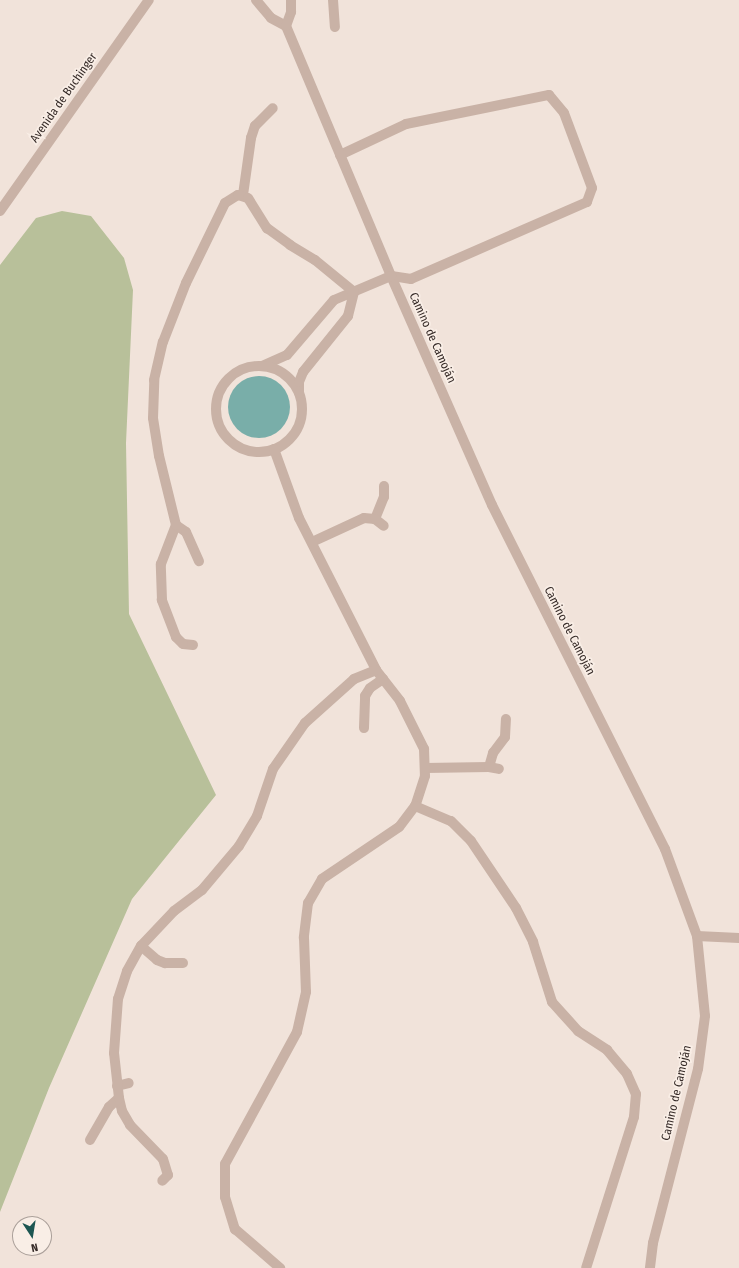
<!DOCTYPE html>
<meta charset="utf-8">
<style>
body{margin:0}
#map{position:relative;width:739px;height:1268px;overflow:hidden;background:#f1e3da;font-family:"Fira Sans Condensed",sans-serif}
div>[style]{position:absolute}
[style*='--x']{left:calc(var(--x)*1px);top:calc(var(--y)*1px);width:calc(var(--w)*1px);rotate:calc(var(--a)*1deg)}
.green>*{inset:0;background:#b8c09a}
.water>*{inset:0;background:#79aea9}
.round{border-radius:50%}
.service>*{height:10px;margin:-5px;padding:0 5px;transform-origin:5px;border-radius:5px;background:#c9b2a6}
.minor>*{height:10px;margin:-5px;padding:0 5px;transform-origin:5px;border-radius:5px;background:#c9b2a6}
.minor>.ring{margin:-5px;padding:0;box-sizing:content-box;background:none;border:10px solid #c9b2a6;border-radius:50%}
span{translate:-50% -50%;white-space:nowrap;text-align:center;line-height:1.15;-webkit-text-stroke:3.5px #f9eee6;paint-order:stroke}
.street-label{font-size:12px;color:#352a27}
.north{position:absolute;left:12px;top:1216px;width:40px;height:40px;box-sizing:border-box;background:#f9eee6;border:1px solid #aba09a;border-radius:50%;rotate:168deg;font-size:11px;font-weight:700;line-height:16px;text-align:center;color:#352a27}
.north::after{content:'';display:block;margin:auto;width:14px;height:18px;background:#1d5652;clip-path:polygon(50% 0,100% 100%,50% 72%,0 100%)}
</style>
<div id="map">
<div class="green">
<i style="clip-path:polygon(62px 211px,91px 216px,124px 258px,133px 290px,126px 443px,129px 614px,216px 795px,132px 899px,49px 1088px,0 1212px,0 265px,36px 218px)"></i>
</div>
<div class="water">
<i class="round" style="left:228px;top:376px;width:62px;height:62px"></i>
</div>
<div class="service">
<i style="--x:333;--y:0;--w:27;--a:86"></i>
<i style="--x:340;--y:155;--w:73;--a:-25.2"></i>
<i style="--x:406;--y:124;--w:146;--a:-11.5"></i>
<i style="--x:549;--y:95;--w:23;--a:50"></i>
<i style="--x:564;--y:113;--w:80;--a:69.5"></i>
<i style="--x:592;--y:188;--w:15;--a:110"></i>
<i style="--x:587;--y:202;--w:192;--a:156.4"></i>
<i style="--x:411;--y:279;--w:20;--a:-171"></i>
<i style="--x:243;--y:195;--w:58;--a:-82"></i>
<i style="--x:251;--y:138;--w:13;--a:-72"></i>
<i style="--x:255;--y:126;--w:25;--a:-45"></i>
<i style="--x:375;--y:519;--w:24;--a:-68"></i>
<i style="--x:384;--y:497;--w:11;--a:-90"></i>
<i style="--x:312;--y:542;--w:57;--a:-24.8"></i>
<i style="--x:364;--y:518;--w:11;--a:5"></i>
<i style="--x:375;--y:519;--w:11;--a:38"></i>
<i style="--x:193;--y:645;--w:10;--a:-174"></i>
<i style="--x:183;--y:644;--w:10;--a:-135"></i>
<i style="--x:176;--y:637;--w:40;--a:-111"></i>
<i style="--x:162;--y:600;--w:36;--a:-92"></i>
<i style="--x:161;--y:564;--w:42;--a:-69"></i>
<i style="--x:176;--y:525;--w:12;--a:35"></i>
<i style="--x:186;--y:532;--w:32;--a:66"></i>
<i style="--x:364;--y:728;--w:32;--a:-88"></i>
<i style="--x:365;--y:696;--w:9;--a:-58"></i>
<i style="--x:370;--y:688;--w:16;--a:-35"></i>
<i style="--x:489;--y:767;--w:15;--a:-74"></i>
<i style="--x:493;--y:753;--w:20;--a:-53"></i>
<i style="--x:505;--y:737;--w:18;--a:-87"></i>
<i style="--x:425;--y:768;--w:64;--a:-0.9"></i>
<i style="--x:489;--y:767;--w:10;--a:11"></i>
<i style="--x:141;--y:946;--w:21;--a:41"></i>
<i style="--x:157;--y:960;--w:9;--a:21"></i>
<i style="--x:165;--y:963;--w:18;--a:0"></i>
<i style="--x:117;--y:1086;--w:12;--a:-14"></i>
<i style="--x:119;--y:1098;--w:13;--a:77"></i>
<i style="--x:122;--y:1111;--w:16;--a:60"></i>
<i style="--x:130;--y:1125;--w:47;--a:45.9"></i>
<i style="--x:163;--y:1159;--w:17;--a:73"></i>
<i style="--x:168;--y:1175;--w:8;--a:135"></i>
</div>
<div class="minor">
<i style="--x:256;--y:0;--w:23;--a:50"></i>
<i style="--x:271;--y:18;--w:17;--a:28"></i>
<i style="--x:286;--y:26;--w:271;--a:67.2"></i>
<i style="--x:391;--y:276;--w:250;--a:66.2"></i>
<i style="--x:492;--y:505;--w:385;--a:63.3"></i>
<i style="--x:665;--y:849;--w:93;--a:69.8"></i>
<i style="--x:697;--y:936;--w:80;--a:84.3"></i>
<i style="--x:705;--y:1016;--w:53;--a:97.5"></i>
<i style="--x:698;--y:1069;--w:180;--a:104.5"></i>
<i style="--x:653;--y:1243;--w:25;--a:97"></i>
<i style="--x:286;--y:26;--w:15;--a:-70"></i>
<i style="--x:291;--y:12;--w:12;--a:-90"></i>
<i style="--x:0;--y:211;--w:258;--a:-54.8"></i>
<i style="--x:262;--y:366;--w:27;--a:-24"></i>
<i style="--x:287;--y:355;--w:72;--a:-49.5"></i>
<i style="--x:334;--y:300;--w:62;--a:-22.8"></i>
<i class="ring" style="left:216px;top:366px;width:76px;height:76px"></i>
<i style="--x:299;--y:393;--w:11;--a:-90"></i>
<i style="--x:299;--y:382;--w:11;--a:-68"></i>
<i style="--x:303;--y:372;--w:72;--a:-51.2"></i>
<i style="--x:348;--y:316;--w:25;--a:-76"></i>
<i style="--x:274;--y:449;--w:73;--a:70.1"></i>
<i style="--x:299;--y:518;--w:170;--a:63.1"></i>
<i style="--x:376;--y:670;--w:39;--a:52"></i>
<i style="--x:400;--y:701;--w:54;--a:63.4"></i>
<i style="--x:424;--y:749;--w:27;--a:88"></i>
<i style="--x:425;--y:776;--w:32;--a:108"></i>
<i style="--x:415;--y:806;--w:26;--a:127"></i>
<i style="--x:399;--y:827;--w:93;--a:146"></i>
<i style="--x:322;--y:879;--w:28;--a:120"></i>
<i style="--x:308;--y:903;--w:35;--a:97"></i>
<i style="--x:304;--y:938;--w:54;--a:87.9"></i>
<i style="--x:306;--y:992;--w:41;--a:102.7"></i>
<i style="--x:297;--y:1032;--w:150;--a:118.6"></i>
<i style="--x:225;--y:1164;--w:33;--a:90"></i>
<i style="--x:225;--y:1197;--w:34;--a:73"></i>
<i style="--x:235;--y:1229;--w:60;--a:40.9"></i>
<i style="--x:176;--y:525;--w:71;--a:-103.8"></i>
<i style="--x:159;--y:456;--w:38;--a:-99"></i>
<i style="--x:153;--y:418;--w:38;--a:-88"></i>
<i style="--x:154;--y:380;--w:39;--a:-77"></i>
<i style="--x:163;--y:342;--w:63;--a:-68.7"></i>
<i style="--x:186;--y:283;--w:89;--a:-64"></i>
<i style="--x:225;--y:203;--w:15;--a:-32"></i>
<i style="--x:238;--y:195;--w:10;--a:17"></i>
<i style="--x:248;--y:198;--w:36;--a:58"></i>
<i style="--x:267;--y:228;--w:29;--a:36"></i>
<i style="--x:290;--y:245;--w:29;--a:31"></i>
<i style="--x:315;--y:260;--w:50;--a:39.4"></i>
<i style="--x:415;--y:806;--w:39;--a:23"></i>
<i style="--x:451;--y:821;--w:28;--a:45"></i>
<i style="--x:471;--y:841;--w:81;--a:56.1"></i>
<i style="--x:516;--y:908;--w:38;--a:63"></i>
<i style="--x:533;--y:942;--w:63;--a:72.4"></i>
<i style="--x:552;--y:1002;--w:39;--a:48"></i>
<i style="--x:578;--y:1031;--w:35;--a:33"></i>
<i style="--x:607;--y:1050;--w:31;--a:50"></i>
<i style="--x:627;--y:1074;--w:22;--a:66"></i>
<i style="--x:636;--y:1094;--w:23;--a:95"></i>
<i style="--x:634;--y:1117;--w:158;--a:107.6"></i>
<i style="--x:697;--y:936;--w:42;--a:2.7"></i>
<i style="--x:90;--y:1140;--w:38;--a:-60"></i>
<i style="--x:109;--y:1107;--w:13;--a:-42"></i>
<i style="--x:119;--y:1098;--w:45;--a:-96.3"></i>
<i style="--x:114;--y:1053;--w:54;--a:-85.8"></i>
<i style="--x:118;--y:999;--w:29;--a:-72"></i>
<i style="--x:127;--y:971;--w:29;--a:-61"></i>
<i style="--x:141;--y:946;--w:48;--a:-46.7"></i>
<i style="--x:174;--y:911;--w:35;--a:-37"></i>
<i style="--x:202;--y:890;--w:57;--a:-49.9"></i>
<i style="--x:239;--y:846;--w:35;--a:-59"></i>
<i style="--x:257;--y:816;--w:50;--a:-71.2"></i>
<i style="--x:273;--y:769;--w:56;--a:-55.2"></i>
<i style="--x:305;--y:723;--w:66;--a:-41.9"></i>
<i style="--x:354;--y:679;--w:24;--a:-22"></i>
</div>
<div class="street-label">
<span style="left:64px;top:98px;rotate:-55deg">Avenida de Buchinger</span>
<span style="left:432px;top:338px;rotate:66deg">Camino de Camoján</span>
<span style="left:569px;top:631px;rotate:63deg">Camino de Camoján</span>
<span style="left:677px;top:1093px;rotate:-77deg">Camino de Camoján</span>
</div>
<div class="north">N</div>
</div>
